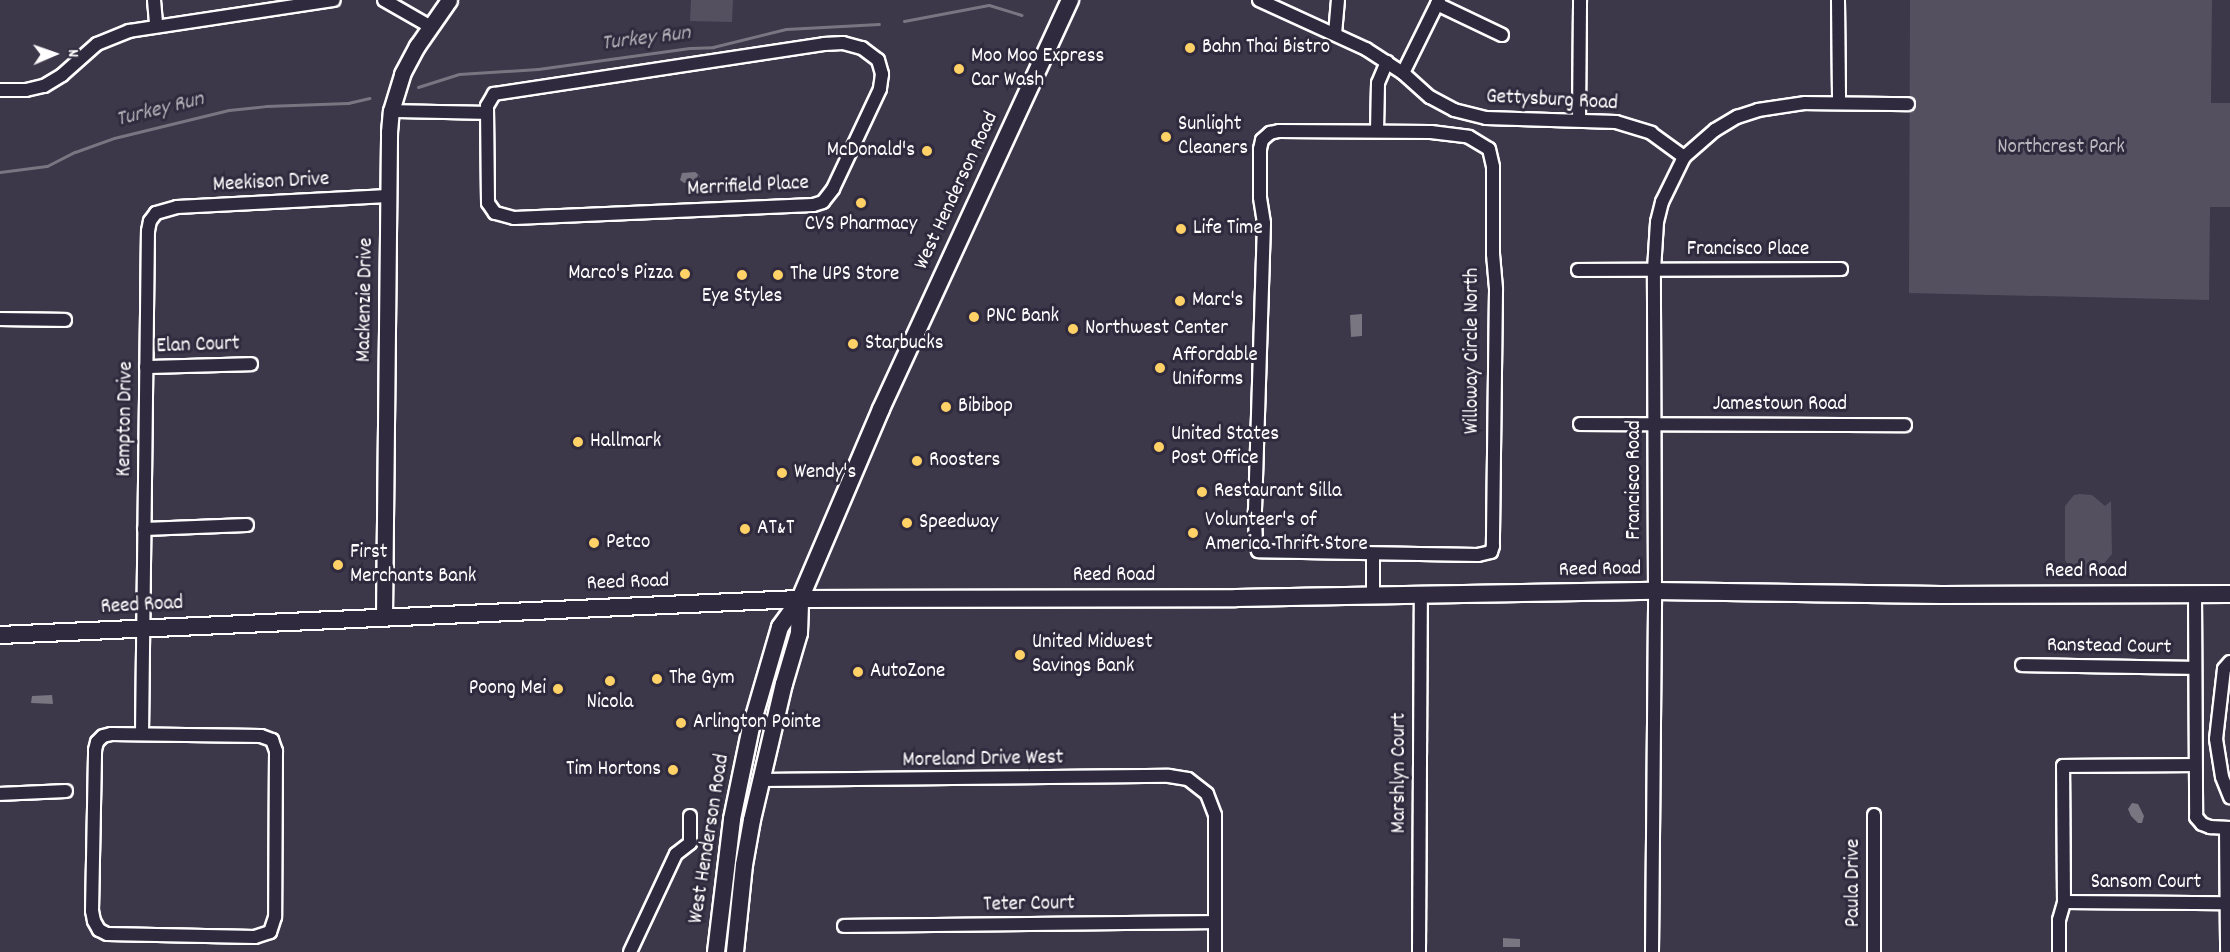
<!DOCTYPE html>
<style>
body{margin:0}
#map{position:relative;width:2230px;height:952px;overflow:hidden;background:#3c3749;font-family:Dekko,sans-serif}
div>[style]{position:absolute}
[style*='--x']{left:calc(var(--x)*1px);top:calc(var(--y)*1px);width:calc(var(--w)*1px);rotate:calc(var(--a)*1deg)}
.green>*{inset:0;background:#555060}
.water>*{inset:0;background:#797682}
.stream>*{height:3px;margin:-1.5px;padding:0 1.5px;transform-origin:1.5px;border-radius:1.5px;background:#797682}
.roads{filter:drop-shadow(2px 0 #fff) drop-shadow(-2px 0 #fff) drop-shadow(0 2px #fff) drop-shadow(0 -2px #fff)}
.minor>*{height:12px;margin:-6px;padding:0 6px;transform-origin:6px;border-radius:6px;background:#2f2a3d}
.tertiary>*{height:15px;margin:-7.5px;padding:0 7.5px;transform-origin:7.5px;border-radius:7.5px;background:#2f2a3d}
.secondary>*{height:16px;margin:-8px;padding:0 8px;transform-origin:8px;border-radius:8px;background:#2f2a3d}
.dots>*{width:16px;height:16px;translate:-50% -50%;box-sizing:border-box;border:3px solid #2f2a3d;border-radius:50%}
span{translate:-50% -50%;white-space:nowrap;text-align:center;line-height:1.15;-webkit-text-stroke:6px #2f2a3d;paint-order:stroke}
.poi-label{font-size:21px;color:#fff}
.left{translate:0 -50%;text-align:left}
.right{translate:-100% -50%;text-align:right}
.street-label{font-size:21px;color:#fff}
.park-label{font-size:21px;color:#bbb9bf}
.water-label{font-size:22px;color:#b5b4ba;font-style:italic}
.north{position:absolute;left:24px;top:24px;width:60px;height:60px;-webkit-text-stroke:4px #2f2a3d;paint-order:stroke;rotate:88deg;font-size:16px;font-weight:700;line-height:24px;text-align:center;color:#fff}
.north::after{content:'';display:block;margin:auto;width:21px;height:27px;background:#fff;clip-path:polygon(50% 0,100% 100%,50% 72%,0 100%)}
</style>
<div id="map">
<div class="green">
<i style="clip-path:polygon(691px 0,733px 0,732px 22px,690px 21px)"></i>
<i style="clip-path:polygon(1910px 0,2212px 0,2211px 103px,2230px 103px,2230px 207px,2210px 207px,2209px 300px,1909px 293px)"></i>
<i style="clip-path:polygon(2080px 494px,2092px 495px,2105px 506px,2111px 501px,2112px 554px,2095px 574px,2074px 575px,2065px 560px,2065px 506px,2074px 495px)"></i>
</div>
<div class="water">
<i style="clip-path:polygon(695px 172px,700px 176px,697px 182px,684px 183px,680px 180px,682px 173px)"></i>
<i style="clip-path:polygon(1362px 314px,1362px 336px,1351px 337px,1350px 315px)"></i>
<i style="clip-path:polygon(52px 695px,53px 704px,31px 703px,32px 696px)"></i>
<i style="clip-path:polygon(2132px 803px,2138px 804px,2144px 816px,2142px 823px,2138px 823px,2131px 816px,2128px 809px)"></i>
<i style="clip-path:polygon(1503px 938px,1520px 939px,1520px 947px,1503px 947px)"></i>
</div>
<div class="stream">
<i style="--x:904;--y:21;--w:86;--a:-10.7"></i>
<i style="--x:989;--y:5;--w:34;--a:17"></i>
<i style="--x:418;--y:87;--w:43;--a:-17.6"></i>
<i style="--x:459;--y:74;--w:79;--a:-3.6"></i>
<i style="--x:538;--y:69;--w:153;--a:-7.9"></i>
<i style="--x:690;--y:48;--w:23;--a:-2"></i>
<i style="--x:713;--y:47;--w:75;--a:-13.9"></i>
<i style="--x:786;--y:29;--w:93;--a:-3.1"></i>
<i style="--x:0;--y:172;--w:47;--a:-7.3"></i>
<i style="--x:47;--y:166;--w:31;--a:-27"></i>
<i style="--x:75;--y:152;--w:41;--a:-19.7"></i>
<i style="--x:114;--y:138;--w:118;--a:-13.7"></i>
<i style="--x:229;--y:110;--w:37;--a:-6"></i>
<i style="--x:266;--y:106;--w:82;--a:-2.1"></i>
<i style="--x:348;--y:103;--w:22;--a:-13"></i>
</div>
<div class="roads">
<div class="minor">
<i style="--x:154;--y:0;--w:25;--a:85"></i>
<i style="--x:384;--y:0;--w:54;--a:29.9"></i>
<i style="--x:1259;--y:0;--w:118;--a:24.6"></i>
<i style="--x:1366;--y:49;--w:44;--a:33"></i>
<i style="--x:1403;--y:73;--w:36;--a:42"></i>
<i style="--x:1430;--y:97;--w:27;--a:28"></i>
<i style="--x:1454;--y:110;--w:33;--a:14"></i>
<i style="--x:1486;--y:118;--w:130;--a:1.8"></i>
<i style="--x:1616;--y:122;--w:37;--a:17"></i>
<i style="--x:1651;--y:133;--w:41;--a:36"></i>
<i style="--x:1838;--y:0;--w:103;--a:89.4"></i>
<i style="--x:1437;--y:4;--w:72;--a:25.5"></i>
<i style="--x:1335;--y:34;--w:34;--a:-85"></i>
<i style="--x:824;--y:44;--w:19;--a:-3"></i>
<i style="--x:843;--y:43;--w:20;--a:15"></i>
<i style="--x:862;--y:48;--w:20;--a:37"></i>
<i style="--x:878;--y:60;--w:15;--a:74"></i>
<i style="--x:882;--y:74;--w:15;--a:98"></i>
<i style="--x:880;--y:89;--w:110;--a:115.2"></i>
<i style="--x:833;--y:189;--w:16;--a:128"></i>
<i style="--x:823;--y:202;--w:10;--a:163"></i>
<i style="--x:813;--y:205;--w:299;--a:177.5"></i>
<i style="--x:514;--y:218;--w:20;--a:-165"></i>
<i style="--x:495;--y:213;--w:12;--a:-125"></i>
<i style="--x:488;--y:203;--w:97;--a:-90.6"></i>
<i style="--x:487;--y:106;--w:14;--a:-60"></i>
<i style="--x:494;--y:94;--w:334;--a:-8.6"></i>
<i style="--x:1403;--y:73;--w:81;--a:-63.7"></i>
<i style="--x:0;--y:90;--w:26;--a:0"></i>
<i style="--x:26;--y:90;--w:18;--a:-13"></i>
<i style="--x:44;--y:86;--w:21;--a:-31"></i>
<i style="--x:62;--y:75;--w:47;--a:-41.5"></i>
<i style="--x:97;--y:44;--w:35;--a:-22"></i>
<i style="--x:129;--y:31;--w:207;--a:-8.6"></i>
<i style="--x:391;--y:111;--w:95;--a:1.2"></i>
<i style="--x:1579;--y:120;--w:120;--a:-89.5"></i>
<i style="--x:1279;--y:131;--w:152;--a:0.4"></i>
<i style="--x:1431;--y:132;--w:38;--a:7"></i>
<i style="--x:1469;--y:137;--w:23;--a:31"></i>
<i style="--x:1489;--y:149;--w:18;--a:77"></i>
<i style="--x:1493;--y:167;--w:87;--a:90"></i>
<i style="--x:1493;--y:254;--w:36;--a:85"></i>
<i style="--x:1496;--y:290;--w:256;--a:90.7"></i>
<i style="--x:1493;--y:546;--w:6;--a:108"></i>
<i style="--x:1491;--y:552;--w:13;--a:167"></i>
<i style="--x:1478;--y:555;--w:220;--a:-179"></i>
<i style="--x:1258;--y:551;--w:6;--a:-108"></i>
<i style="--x:1256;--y:545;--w:35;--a:-92"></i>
<i style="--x:1255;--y:510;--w:287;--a:-88.2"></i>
<i style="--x:1264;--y:223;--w:26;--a:-99"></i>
<i style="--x:1260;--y:197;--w:48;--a:-90"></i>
<i style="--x:1260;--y:149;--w:9;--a:-77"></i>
<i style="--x:1262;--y:140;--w:11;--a:-41"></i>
<i style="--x:1270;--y:133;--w:9;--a:-13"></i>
<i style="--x:1377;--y:131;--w:48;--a:-88.8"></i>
<i style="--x:1378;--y:83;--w:23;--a:-67"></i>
<i style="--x:1578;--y:270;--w:263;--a:-0.2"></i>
<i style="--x:0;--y:319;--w:65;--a:0.9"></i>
<i style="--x:146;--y:367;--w:105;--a:-1.6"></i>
<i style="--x:1580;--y:424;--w:325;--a:0.2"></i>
<i style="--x:144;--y:529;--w:103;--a:-2.2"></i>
<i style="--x:1373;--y:554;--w:41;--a:90"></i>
<i style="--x:2195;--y:594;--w:223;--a:89.7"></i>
<i style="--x:2196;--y:817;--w:9;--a:49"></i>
<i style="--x:2202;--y:824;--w:9;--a:21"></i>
<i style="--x:2210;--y:827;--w:20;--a:3"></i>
<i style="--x:2230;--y:662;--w:9;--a:131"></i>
<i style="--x:2224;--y:669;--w:70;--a:96.5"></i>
<i style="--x:2216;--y:739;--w:38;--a:81"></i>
<i style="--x:2222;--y:777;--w:22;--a:68"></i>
<i style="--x:2022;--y:665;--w:173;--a:1"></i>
<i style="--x:111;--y:734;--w:150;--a:0.8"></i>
<i style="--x:261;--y:736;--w:12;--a:20"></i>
<i style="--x:272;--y:740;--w:12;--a:70"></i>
<i style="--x:276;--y:751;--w:166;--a:90.3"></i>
<i style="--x:275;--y:917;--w:16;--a:108"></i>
<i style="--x:270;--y:932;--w:16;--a:162"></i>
<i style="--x:255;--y:937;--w:148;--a:-178.8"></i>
<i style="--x:107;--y:934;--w:9;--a:-153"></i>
<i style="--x:99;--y:930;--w:10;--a:-119"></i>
<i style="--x:94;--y:921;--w:10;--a:-101"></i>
<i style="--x:92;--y:911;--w:161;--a:-88.9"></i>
<i style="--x:95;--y:750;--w:8;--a:-76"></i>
<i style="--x:97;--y:742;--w:8;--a:-45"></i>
<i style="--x:103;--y:736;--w:8;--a:-14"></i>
<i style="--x:142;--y:734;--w:503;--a:-89.32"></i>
<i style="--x:148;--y:231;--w:10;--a:-79"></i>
<i style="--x:150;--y:221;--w:10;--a:-53"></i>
<i style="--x:156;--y:213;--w:22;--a:-16"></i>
<i style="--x:177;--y:207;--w:211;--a:-3"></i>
<i style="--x:760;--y:780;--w:409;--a:-0.6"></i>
<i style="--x:1169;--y:776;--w:19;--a:9"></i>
<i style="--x:1188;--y:779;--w:24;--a:38"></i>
<i style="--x:1207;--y:794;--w:22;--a:69"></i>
<i style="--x:1215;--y:815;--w:137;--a:90"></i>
<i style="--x:0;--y:794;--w:66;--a:-2.6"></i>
<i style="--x:2226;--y:828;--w:124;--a:89.5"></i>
<i style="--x:2064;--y:902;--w:162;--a:0.4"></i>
<i style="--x:844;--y:926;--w:371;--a:-0.6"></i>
<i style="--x:630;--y:952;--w:108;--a:-64.9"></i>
<i style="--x:676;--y:854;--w:18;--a:-38"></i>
<i style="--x:690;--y:843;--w:27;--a:-90"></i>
<i style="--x:1419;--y:952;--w:357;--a:-89.7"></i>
<i style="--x:1652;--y:952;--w:361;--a:-89.5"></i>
<i style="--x:1655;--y:591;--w:321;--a:-90.2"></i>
<i style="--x:1654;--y:270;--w:48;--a:-86.4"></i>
<i style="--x:1657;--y:222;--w:21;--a:-76"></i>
<i style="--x:1662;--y:202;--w:50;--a:-63.9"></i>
<i style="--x:1684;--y:157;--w:41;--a:-41.1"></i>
<i style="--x:1715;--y:130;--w:26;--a:-31"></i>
<i style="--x:1737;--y:117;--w:22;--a:-18"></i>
<i style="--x:1758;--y:110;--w:48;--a:-8.5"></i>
<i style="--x:1805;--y:103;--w:103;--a:0.6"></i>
<i style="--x:1874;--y:952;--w:137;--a:-90"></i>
<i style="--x:2059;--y:952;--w:32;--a:-90"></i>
<i style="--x:2059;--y:920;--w:19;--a:-74"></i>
<i style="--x:2064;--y:902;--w:136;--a:-90.4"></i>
<i style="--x:2063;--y:766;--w:132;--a:-0.4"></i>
</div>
<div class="tertiary">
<i style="--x:384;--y:616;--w:484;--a:-89.4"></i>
<i style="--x:389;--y:132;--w:21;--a:-85"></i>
<i style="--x:391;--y:111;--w:39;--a:-73"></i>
<i style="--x:402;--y:74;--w:32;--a:-62"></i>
<i style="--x:417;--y:46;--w:56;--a:-55.2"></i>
</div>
<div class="secondary">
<i style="--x:0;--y:635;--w:801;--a:-2.58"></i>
<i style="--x:800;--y:599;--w:436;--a:-0.1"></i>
<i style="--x:1236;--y:598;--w:419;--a:-1"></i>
<i style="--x:1655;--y:591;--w:286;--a:0.8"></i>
<i style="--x:1941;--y:595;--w:289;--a:-0.2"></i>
<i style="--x:716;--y:952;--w:134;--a:-83.1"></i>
<i style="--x:732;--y:819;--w:94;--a:-78.3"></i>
<i style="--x:751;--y:727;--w:104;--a:-73.8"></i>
<i style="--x:780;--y:627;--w:34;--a:-54"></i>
<i style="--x:800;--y:599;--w:207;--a:-66.9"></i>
<i style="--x:881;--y:409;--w:451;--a:-65.2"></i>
<i style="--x:735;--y:952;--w:87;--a:-84.1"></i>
<i style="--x:744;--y:865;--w:46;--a:-79.9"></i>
<i style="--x:752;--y:820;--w:140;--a:-76.8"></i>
<i style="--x:784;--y:684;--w:53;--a:-73.6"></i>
<i style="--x:799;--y:633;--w:33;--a:-88"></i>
</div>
</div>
<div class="dots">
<i style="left:1190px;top:48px;background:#ffd166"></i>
<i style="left:959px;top:69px;background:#ffd166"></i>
<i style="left:1166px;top:137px;background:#ffd166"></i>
<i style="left:927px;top:151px;background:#ffd166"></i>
<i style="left:861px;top:203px;background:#ffd166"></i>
<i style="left:1181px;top:229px;background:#ffd166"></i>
<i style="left:685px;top:274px;background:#ffd166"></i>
<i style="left:742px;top:275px;background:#ffd166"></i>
<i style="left:778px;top:275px;background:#ffd166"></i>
<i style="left:1180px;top:301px;background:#ffd166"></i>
<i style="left:974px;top:317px;background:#ffd166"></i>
<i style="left:1073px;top:329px;background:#ffd166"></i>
<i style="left:853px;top:344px;background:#ffd166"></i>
<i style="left:1160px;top:368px;background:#ffd166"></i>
<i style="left:946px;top:407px;background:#ffd166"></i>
<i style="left:578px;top:442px;background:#ffd166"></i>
<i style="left:1159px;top:447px;background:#ffd166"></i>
<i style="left:917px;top:461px;background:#ffd166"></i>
<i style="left:782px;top:473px;background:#ffd166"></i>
<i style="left:1202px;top:492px;background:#ffd166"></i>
<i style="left:907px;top:523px;background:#ffd166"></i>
<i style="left:745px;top:529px;background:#ffd166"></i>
<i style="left:1193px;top:533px;background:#ffd166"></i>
<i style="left:594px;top:543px;background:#ffd166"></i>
<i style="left:338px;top:565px;background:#ffd166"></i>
<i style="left:1020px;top:655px;background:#ffd166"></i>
<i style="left:858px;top:672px;background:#ffd166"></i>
<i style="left:657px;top:679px;background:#ffd166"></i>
<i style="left:610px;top:681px;background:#ffd166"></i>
<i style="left:558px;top:689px;background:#ffd166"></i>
<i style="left:681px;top:723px;background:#ffd166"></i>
<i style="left:673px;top:770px;background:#ffd166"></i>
</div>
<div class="poi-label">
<span class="left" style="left:1202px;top:48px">Bahn Thai Bistro</span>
<span class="left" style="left:971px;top:69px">Moo Moo Express<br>Car Wash</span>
<span class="left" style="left:1178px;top:137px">Sunlight<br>Cleaners</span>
<span class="right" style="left:915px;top:151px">McDonald's</span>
<span style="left:861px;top:225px">CVS Pharmacy</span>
<span class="left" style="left:1193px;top:229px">Life Time</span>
<span class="right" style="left:673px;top:274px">Marco's Pizza</span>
<span class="left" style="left:790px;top:275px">The UPS Store</span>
<span style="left:742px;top:297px">Eye Styles</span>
<span class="left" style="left:1192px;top:301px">Marc's</span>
<span class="left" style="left:986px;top:317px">PNC Bank</span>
<span class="left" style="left:1085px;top:329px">Northwest Center</span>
<span class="left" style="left:865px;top:344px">Starbucks</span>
<span class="left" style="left:1172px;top:368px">Affordable<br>Uniforms</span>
<span class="left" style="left:958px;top:407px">Bibibop</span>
<span class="left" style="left:1171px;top:447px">United States<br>Post Office</span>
<span class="left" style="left:590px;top:442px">Hallmark</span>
<span class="left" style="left:929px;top:461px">Roosters</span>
<span class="left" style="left:794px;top:473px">Wendy's</span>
<span class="left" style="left:1214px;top:492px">Restaurant Silla</span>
<span class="left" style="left:1205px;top:533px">Volunteer's of<br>America Thrift Store</span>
<span class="left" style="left:919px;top:523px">Speedway</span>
<span class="left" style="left:757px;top:529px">AT&amp;T</span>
<span class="left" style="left:606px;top:543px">Petco</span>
<span class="left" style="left:350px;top:565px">First<br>Merchants Bank</span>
<span class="left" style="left:1032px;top:655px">United Midwest<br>Savings Bank</span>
<span class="left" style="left:870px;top:672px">AutoZone</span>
<span class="left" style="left:669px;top:679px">The Gym</span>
<span class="right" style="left:546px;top:689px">Poong Mei</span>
<span style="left:610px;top:703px">Nicola</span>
<span class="left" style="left:693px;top:723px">Arlington Pointe</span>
<span class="right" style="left:661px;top:770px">Tim Hortons</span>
</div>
<div class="street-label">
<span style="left:1552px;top:101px;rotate:3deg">Gettysburg Road</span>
<span style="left:271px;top:183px;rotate:-3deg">Meekison Drive</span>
<span style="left:748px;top:187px;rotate:-3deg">Merrifield Place</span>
<span style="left:957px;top:191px;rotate:-65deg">West Henderson Road</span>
<span style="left:1748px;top:250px">Francisco Place</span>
<span style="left:366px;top:300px;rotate:-89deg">Mackenzie Drive</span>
<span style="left:198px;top:346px;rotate:-2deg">Elan Court</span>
<span style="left:1473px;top:351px;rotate:-90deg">Willoway Circle North</span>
<span style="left:1780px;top:405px">Jamestown Road</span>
<span style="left:126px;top:419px;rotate:-89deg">Kempton Drive</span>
<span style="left:1635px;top:480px;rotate:-90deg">Francisco Road</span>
<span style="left:1600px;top:570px;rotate:-1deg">Reed Road</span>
<span style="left:2086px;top:572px">Reed Road</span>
<span style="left:1114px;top:576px">Reed Road</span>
<span style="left:628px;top:583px;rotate:-2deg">Reed Road</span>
<span style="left:142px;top:606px;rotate:-3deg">Reed Road</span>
<span style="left:2109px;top:647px;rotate:1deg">Ranstead Court</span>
<span style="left:983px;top:760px;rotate:-1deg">Moreland Drive West</span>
<span style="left:1400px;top:773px;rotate:-90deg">Marshlyn Court</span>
<span style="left:710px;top:839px;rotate:-81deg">West Henderson Road</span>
<span style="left:1854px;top:883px;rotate:-90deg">Paula Drive</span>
<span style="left:2146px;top:883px">Sansom Court</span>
<span style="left:1029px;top:905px;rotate:-1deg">Teter Court</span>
</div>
<div class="park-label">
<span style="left:2061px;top:148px">Northcrest Park</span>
</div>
<div class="water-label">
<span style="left:646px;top:39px;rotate:-7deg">Turkey Run</span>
<span style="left:160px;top:110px;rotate:-14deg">Turkey Run</span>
</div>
<div class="north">N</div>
</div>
